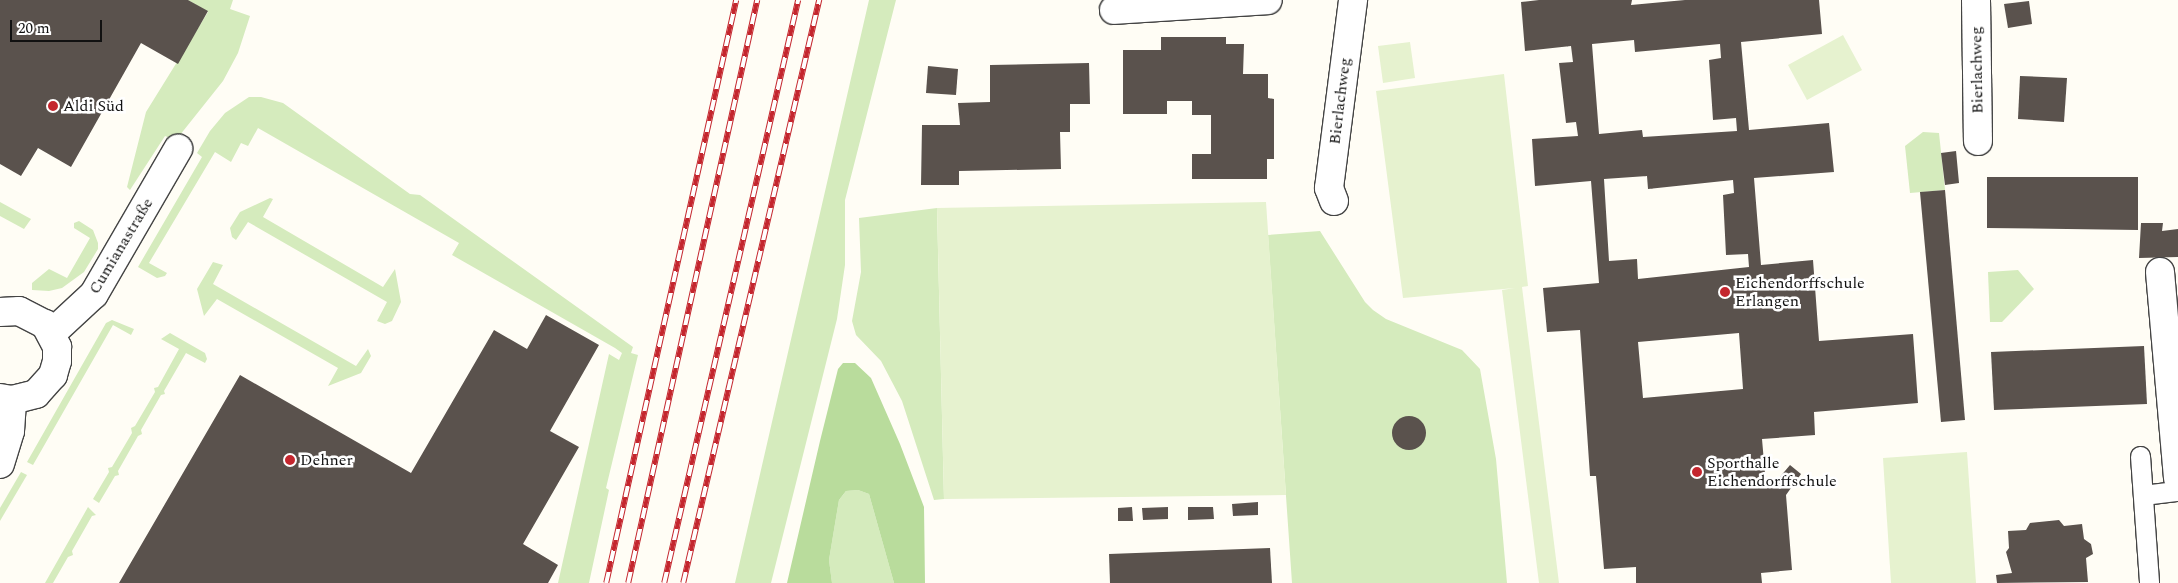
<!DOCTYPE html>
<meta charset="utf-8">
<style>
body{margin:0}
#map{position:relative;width:2178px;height:583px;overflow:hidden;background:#fffdf5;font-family:Spectral,serif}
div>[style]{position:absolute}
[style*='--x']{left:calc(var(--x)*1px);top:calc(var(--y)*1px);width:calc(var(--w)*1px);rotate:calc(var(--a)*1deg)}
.green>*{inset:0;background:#d5ebbd}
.forest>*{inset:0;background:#b9dc9c}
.pitch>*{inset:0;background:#e6f2cf}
.building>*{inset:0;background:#5a524d}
.round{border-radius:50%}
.roads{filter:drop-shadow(1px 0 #444) drop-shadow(-1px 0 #444) drop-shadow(0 1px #444) drop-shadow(0 -1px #444)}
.service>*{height:19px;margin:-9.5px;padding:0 9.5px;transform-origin:9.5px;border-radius:9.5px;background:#fff}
.minor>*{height:28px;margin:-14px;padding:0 14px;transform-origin:14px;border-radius:14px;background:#fff}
.rail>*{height:5.5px;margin-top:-2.75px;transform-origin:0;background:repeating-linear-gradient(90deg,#fff 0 11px,#c4262e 0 22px);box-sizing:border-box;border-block:1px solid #c4262e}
.dots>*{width:14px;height:14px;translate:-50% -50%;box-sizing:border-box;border:2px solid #fff;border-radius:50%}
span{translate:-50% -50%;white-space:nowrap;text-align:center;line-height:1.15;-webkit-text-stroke:5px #fff;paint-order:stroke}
.street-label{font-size:16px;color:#111}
.poi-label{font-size:16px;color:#111}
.left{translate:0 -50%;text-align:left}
.scale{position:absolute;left:10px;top:20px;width:92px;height:22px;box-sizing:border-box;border:2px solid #111;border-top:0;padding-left:6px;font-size:15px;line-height:18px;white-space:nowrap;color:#111;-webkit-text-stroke:4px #fff;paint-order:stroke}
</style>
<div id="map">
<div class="green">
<i style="clip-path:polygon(188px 0,233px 0,230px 9px,250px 16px,238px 53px,223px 81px,176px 140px,165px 136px,130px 190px,127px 187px,146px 112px,208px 12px)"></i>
<i style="clip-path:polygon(869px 0,896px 0,845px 200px,845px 265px,837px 319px,771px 583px,735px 583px)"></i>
<i style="clip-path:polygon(249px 97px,261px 97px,283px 103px,410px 194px,420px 195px,633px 347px,631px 353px,638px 355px,606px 488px,609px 490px,589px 583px,558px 583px,609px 354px,619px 360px,622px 353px,615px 348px,452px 255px,459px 243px,258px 128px,248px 146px,241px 143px,231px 162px,215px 152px,149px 263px,167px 273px,165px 276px,157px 278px,138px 267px,202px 157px,197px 153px,210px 131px,225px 113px)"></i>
<i style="clip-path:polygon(1923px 132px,1939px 133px,1945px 190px,1910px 193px,1905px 146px)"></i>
<i style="clip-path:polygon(270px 198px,273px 199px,263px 217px,383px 287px,395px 269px,401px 302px,392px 321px,385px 324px,377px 321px,387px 302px,248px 222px,236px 240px,232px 237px,230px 228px,240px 212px)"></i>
<i style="clip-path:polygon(0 202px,31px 219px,24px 229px,0 216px)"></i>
<i style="clip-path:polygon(937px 208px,944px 499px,934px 500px,902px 401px,881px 361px,856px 335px,852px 321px,861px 272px,859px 218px)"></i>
<i style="clip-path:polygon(79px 221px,93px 230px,98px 243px,98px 249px,84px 272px,62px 288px,49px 291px,32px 290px,32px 283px,49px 269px,67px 278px,90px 238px,74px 228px,74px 223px)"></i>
<i style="clip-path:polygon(1320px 231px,1365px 302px,1373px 310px,1386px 319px,1462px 350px,1480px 369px,1496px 459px,1507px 583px,1292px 583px,1268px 235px)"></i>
<i style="clip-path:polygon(213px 262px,223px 265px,213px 284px,356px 366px,368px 349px,371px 356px,361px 373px,328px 386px,338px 368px,217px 299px,204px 316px,197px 289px)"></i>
<i style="clip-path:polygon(2018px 270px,2034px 289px,2002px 322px,1990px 322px,1988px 272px)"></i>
<i style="clip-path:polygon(112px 320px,134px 329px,131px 335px,113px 325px,33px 465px,27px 462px,106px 323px)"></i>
<i style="clip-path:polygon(170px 333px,205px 353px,207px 359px,205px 363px,186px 353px,164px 391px,165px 394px,161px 395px,141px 430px,142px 434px,138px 436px,118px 471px,119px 475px,115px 476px,99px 503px,93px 499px,109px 472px,108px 468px,112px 467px,132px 433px,131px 428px,135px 426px,155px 392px,154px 388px,158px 387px,179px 349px,161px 339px)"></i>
<i style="clip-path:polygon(21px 472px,27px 475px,0 521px,0 508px)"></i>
<i style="clip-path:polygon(858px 490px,869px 494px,894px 583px,832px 583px,829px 560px,839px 500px,846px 491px)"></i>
<i style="clip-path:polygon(88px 507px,96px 515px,92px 516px,72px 551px,73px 555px,68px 557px,53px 583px,45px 583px)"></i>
</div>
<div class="forest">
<i style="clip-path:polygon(843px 363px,855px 363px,871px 378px,900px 444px,924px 507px,925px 583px,894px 583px,869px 494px,858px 490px,846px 491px,839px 500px,829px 560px,832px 583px,787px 583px,820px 441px,838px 369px)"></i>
</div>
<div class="pitch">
<i style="clip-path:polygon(1843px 35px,1862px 70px,1807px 100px,1788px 65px)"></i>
<i style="clip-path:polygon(1410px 42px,1415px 78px,1383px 83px,1378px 46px)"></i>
<i style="clip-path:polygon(1504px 74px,1528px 286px,1522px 287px,1559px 583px,1539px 583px,1502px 290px,1515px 288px,1403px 298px,1376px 91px)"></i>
<i style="clip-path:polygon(1266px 202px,1286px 495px,944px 499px,937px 208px)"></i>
<i style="clip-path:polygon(1967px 452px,1976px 583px,1891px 583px,1883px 458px)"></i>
</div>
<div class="building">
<i style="clip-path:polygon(0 0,188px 0,208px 11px,178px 64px,141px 43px,71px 167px,38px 148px,21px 176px,0 164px)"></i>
<i style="clip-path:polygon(evenodd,1539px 0,1632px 0,1631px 5px,1685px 0,1819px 0,1822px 34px,1741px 42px,1749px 130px,1829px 123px,1834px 172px,1754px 178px,1761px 265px,1813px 260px,1819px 341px,1913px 334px,1918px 403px,1814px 412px,1815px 435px,1762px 439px,1766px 485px,1774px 484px,1790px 465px,1801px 474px,1786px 495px,1792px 570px,1761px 573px,1762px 583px,1636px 583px,1636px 567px,1604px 569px,1596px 476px,1590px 476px,1580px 330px,1547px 332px,1543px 288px,1599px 283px,1591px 181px,1535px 186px,1532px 139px,1578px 136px,1576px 122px,1566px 123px,1559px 63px,1573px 62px,1571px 46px,1525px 51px,1521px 2px,1539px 0,1634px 40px,1635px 52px,1720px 44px,1721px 58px,1709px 60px,1713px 120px,1736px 118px,1737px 131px,1643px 137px,1642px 130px,1599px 134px,1592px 44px,1634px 40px,1539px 0,1647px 176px,1648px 189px,1733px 180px,1734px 193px,1723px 195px,1726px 255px,1748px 254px,1749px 267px,1638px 279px,1637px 259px,1609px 261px,1604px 179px,1647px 176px,1539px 0,1739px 333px,1743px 389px,1643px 398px,1638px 342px,1739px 333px)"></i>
<i style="clip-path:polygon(2029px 1px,2032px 24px,2008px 28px,2004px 4px)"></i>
<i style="clip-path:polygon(1161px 37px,1226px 37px,1226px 44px,1244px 44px,1243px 74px,1268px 74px,1268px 98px,1274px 99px,1274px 159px,1267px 159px,1267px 179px,1192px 179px,1192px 154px,1211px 154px,1211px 115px,1192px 115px,1192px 101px,1167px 101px,1167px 114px,1123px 114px,1123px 50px,1161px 50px)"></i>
<i style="clip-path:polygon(1089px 63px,1090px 104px,1070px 104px,1070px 132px,1060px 132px,1061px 169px,959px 171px,959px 185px,921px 185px,922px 125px,960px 125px,958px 103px,990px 102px,990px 65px)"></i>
<i style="clip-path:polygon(928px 66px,958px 69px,956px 95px,926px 93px)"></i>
<i style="clip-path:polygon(2020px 76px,2067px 78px,2064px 122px,2018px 119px)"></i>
<i style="clip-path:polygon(1956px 151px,1959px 183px,1945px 185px,1941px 153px)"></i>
<i style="clip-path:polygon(1987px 177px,2138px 177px,2138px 230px,1987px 228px)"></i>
<i style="clip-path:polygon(1945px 190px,1965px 420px,1941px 422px,1920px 192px)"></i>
<i style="clip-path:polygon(2141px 223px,2163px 223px,2162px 231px,2178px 229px,2178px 257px,2139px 258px)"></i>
<i style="clip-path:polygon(546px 315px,599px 345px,550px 431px,579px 447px,523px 544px,558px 565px,548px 583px,119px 583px,240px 375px,411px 473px,494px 330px,527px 349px)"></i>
<i style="clip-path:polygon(2144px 346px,2147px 404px,1994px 410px,1991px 352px)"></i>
<i class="round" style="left:1392px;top:416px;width:34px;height:34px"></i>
<i style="clip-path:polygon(1258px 502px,1258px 515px,1233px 516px,1232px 504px)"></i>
<i style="clip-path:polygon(1132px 507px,1133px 521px,1118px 521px,1118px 508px)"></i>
<i style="clip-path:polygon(1168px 507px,1168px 519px,1143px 520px,1142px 508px)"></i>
<i style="clip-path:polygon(1188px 507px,1213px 507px,1214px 519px,1188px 520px)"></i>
<i style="clip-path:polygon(2059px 520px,2064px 526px,2082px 524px,2084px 539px,2091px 544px,2093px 554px,2086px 558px,2088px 582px,1997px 583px,1996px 575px,2012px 573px,2006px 552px,2009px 548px,2008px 531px,2026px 530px,2030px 523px)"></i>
<i style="clip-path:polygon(1270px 548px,1272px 583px,1110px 583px,1109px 554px)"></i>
</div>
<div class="roads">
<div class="service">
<i style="--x:2140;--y:456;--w:127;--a:85.9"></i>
<i style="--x:2143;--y:495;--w:35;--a:-7"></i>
</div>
<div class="minor">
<i style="--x:1976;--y:0;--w:141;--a:89.2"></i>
<i style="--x:1114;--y:10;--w:154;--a:-3.7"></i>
<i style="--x:1334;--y:201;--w:14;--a:-111"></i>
<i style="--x:1329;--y:188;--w:190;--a:-82.7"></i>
<i style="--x:2160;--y:272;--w:207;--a:85"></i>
<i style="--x:0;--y:312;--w:19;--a:-3"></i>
<i style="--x:19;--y:311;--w:29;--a:27"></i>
<i style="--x:45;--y:324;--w:26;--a:62"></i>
<i style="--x:57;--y:347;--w:14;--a:90"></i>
<i style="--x:57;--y:361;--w:15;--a:106"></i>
<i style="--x:53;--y:375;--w:25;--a:132"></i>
<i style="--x:36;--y:394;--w:25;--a:166"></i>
<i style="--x:12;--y:400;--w:12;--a:-171"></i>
<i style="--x:52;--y:333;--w:57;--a:-42.9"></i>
<i style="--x:94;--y:294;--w:168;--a:-59.9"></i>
<i style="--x:0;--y:464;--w:34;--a:-73"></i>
<i style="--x:10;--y:431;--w:31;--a:-86"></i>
</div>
</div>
<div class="rail">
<i style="--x:606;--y:583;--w:597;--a:-77.43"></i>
<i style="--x:628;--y:583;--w:597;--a:-77.52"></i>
<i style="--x:664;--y:583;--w:598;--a:-77.06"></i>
<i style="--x:683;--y:583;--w:599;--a:-76.87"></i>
</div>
<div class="dots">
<i style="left:53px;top:106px;background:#c4262e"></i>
<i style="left:1725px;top:292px;background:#c4262e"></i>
<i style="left:290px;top:460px;background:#c4262e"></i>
<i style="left:1697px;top:472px;background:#c4262e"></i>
</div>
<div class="street-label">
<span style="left:1977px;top:70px;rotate:-91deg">Bierlachweg</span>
<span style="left:1340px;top:101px;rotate:-83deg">Bierlachweg</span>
<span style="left:121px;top:246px;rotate:-59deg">Cumianastraße</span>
</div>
<div class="poi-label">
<span class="left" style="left:63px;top:106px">Aldi Süd</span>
<span class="left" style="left:1735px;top:292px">Eichendorffschule<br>Erlangen</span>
<span class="left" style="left:300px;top:460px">Dehner</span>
<span class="left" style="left:1707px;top:472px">Sporthalle<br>Eichendorffschule</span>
</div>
<div class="scale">20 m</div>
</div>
